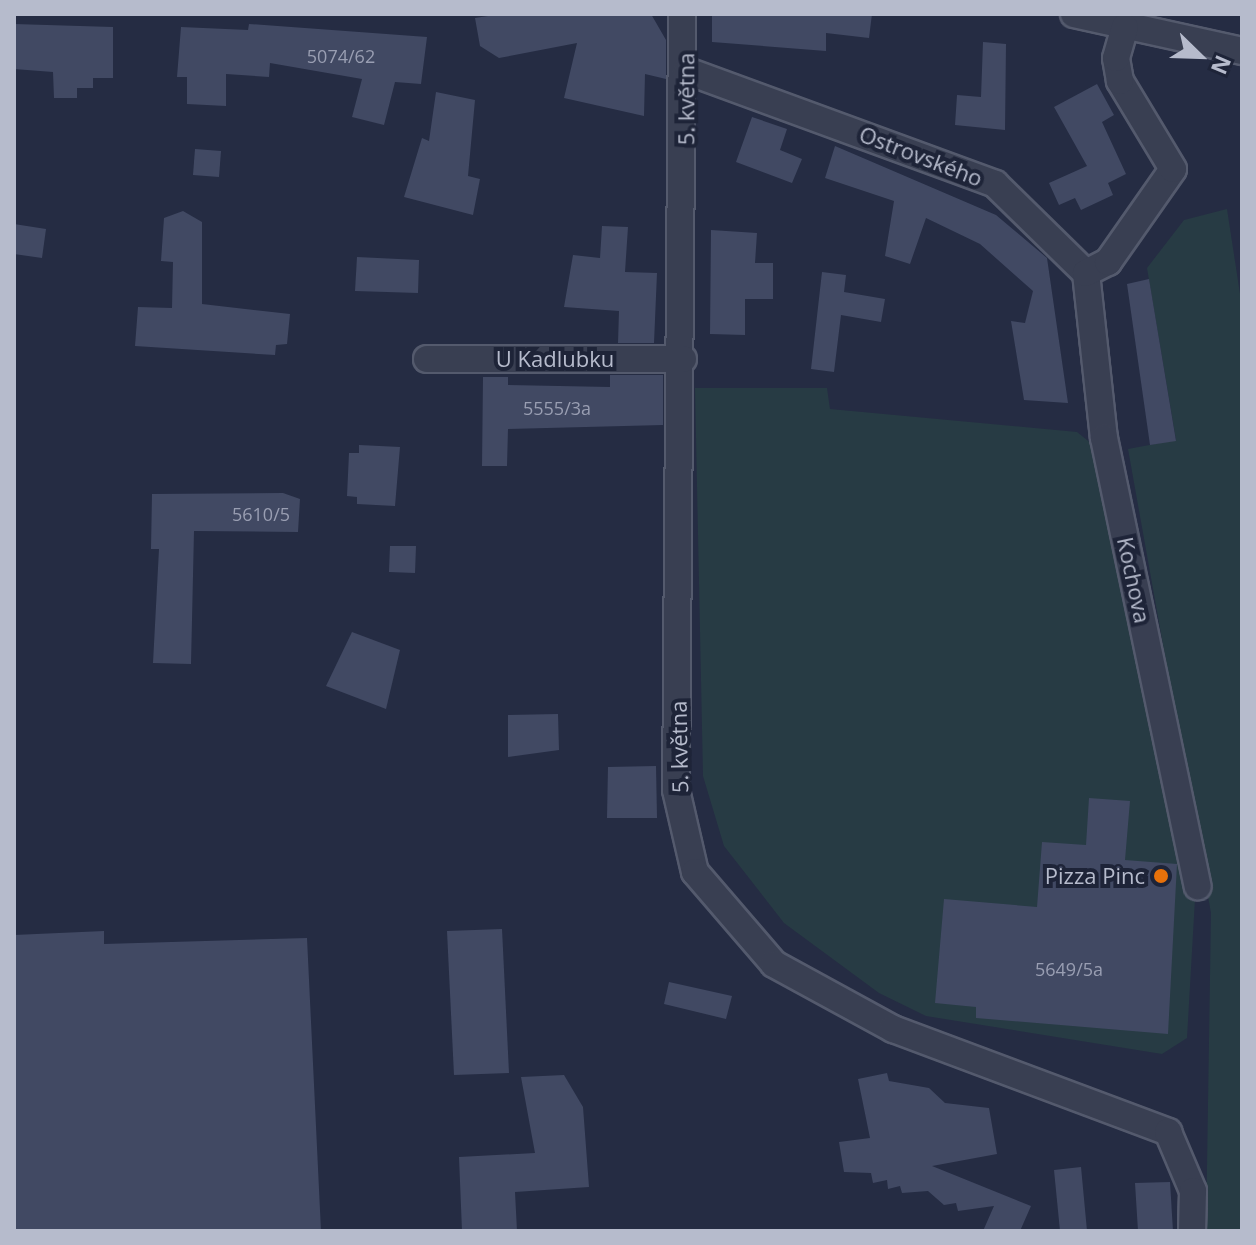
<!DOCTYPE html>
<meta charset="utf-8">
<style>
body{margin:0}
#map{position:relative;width:1256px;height:1245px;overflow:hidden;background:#252c43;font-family:"Open Sans",sans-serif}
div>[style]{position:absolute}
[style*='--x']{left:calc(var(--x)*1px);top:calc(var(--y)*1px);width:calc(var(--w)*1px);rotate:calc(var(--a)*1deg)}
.green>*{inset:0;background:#273b44}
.building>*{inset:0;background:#414963}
.roads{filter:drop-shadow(2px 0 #545a6d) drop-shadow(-2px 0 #545a6d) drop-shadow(0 2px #545a6d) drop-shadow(0 -2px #545a6d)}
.street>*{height:26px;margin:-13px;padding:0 13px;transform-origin:13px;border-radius:13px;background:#393f52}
.dots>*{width:22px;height:22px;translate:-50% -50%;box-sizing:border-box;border:4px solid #1e2438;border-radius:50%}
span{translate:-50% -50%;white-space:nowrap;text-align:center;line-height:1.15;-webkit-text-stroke:8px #1e2438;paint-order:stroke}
.number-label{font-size:18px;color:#999eb2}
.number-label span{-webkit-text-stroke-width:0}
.street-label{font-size:22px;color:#b6bbcc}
.poi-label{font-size:22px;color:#b6bbcc}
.right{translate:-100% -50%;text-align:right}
.frame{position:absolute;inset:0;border:16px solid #b6bbcc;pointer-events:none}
.north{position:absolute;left:1160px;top:16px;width:80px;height:80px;-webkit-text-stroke:6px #1e2438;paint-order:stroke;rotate:113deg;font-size:22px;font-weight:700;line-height:32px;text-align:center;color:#b6bbcc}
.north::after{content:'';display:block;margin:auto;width:28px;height:36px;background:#b6bbcc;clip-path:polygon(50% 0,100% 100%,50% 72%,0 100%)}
</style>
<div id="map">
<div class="green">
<i style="clip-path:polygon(1227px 209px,1242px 307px,1242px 1231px,1206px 1231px,1211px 913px,1128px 449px,1176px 440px,1147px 268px,1184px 220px)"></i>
<i style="clip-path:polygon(695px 388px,827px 388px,830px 409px,1077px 432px,1097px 448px,1195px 899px,1187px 1038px,1162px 1054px,926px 1016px,879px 993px,784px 923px,724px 846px,703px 776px)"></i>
</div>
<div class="building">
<i style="clip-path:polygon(501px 14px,651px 14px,666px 40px,666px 79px,645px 74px,644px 116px,564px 98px,577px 43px,499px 58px,480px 46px,475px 18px)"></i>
<i style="clip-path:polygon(712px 14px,872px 14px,869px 38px,826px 33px,826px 51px,712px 42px)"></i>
<i style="clip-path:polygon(14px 24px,113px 27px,113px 78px,93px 78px,93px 88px,77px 88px,77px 98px,54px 98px,53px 72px,14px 69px)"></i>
<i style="clip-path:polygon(249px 24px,427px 37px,421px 84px,395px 82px,384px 125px,352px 117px,362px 79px,270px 63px,269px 77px,226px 74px,226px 106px,187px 104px,187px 77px,177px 77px,181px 27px,248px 30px)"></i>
<i style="clip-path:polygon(983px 42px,1006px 44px,1005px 130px,955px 125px,957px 95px,981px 97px)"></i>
<i style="clip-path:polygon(1097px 84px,1114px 115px,1102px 122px,1126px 174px,1108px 183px,1113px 195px,1081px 210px,1075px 198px,1059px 205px,1049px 183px,1087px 166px,1054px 107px)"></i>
<i style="clip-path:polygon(436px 92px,475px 100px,468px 176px,480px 179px,473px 215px,404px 197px,422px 138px,429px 141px)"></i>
<i style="clip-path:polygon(752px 117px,787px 129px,780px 150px,802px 159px,792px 183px,736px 162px)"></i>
<i style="clip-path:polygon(835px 146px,996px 215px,1047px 258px,1068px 403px,1024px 400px,1011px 321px,1025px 323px,1033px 291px,980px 244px,926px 218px,910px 264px,885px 256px,894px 201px,825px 178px)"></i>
<i style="clip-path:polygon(195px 149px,221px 151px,219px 177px,193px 175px)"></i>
<i style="clip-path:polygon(183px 211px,202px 222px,202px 304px,290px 314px,287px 344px,276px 345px,275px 355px,135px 346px,138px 307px,172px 308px,173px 262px,161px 261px,164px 218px)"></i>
<i style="clip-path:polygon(14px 224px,46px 229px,42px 258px,14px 254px)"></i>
<i style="clip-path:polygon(602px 226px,628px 227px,625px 272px,657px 273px,654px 343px,618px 343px,619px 311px,564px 307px,573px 255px,600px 258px)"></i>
<i style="clip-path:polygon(711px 230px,757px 233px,755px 263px,773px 263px,773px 299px,745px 299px,745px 335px,710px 334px)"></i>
<i style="clip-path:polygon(357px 257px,419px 260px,418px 293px,355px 291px)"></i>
<i style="clip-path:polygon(822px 272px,846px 275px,844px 292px,885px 299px,881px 322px,841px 315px,834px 372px,811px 369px)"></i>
<i style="clip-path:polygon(1149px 279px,1176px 441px,1150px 445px,1127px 284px)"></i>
<i style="clip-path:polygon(610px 375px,663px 375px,663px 425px,508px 429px,507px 466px,482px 466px,483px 377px,508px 377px,508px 385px,610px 387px)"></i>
<i style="clip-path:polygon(359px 445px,400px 447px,395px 506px,357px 504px,357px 497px,347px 496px,349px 453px,359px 453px)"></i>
<i style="clip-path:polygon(283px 493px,300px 499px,298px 532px,194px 531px,191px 664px,153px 663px,159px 549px,151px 549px,152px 494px)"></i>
<i style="clip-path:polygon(390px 546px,416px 546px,415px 573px,389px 572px)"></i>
<i style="clip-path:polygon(352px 632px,400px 650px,386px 709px,326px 686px)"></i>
<i style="clip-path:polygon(558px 714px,559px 750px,508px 757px,508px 715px)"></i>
<i style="clip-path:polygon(656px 766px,657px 818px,607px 818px,608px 767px)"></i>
<i style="clip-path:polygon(1089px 798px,1130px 801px,1125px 860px,1177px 864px,1168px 1034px,976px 1018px,976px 1007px,935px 1003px,944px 899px,1037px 907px,1042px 842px,1086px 845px)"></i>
<i style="clip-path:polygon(502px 929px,509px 1073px,454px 1075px,447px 931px)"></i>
<i style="clip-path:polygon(104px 931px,104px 944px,307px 938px,321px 1231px,14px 1231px,14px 935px)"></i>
<i style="clip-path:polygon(669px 982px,732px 996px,726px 1019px,664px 1004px)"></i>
<i style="clip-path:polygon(887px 1073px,889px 1081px,929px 1088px,945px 1103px,989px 1108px,997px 1154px,932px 1166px,1031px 1206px,1020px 1231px,983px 1231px,994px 1206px,958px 1211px,956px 1203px,944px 1205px,928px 1191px,902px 1193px,900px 1186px,888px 1189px,887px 1180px,873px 1183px,871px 1173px,844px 1172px,839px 1142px,870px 1138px,858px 1079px)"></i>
<i style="clip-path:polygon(564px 1075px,583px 1107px,589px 1187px,515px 1192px,517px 1231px,462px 1231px,459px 1157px,535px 1153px,521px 1077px)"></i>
<i style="clip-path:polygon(1081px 1167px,1087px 1231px,1060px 1231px,1054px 1170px)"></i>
<i style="clip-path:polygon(1170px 1182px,1173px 1231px,1138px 1231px,1135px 1183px)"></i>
</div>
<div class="roads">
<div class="street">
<i style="--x:682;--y:14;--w:776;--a:90.44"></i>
<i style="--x:676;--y:790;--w:84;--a:77"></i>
<i style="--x:695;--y:872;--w:121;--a:49.3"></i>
<i style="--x:774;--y:964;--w:136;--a:28.6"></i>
<i style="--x:893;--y:1029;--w:294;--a:20.5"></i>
<i style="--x:1168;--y:1132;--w:64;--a:67"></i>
<i style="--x:1193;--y:1191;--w:40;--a:91.4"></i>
<i style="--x:1074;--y:14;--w:172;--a:12.4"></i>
<i style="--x:687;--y:71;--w:328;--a:20.1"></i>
<i style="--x:995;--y:184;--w:127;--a:44.4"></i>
<i style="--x:1086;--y:273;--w:166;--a:83.8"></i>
<i style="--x:1104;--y:438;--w:458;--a:78.2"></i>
<i style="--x:1086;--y:273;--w:25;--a:-27"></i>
<i style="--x:1108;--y:262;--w:113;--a:-55"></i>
<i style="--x:1173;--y:169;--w:103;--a:-121.1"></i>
<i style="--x:1120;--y:81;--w:23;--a:-100"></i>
<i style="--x:1116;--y:58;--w:32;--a:-74"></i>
<i style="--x:427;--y:359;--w:256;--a:0"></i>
</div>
</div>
<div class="dots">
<i style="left:1161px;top:876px;background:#e8710a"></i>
</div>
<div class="number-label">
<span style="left:341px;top:56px">5074/62</span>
<span style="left:557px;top:408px">5555/3a</span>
<span style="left:261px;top:514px">5610/5</span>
<span style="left:1069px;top:969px">5649/5a</span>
</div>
<div class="street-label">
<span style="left:686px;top:99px;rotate:-90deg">5. května</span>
<span style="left:921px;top:156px;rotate:21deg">Ostrovského</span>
<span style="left:555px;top:359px">U Kadlubku</span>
<span style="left:1134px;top:580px;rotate:78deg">Kochova</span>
<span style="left:679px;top:747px;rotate:-91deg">5. května</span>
</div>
<div class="poi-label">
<span class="right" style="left:1145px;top:876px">Pizza Pinc</span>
</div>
<div class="frame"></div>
<div class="north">N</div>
</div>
